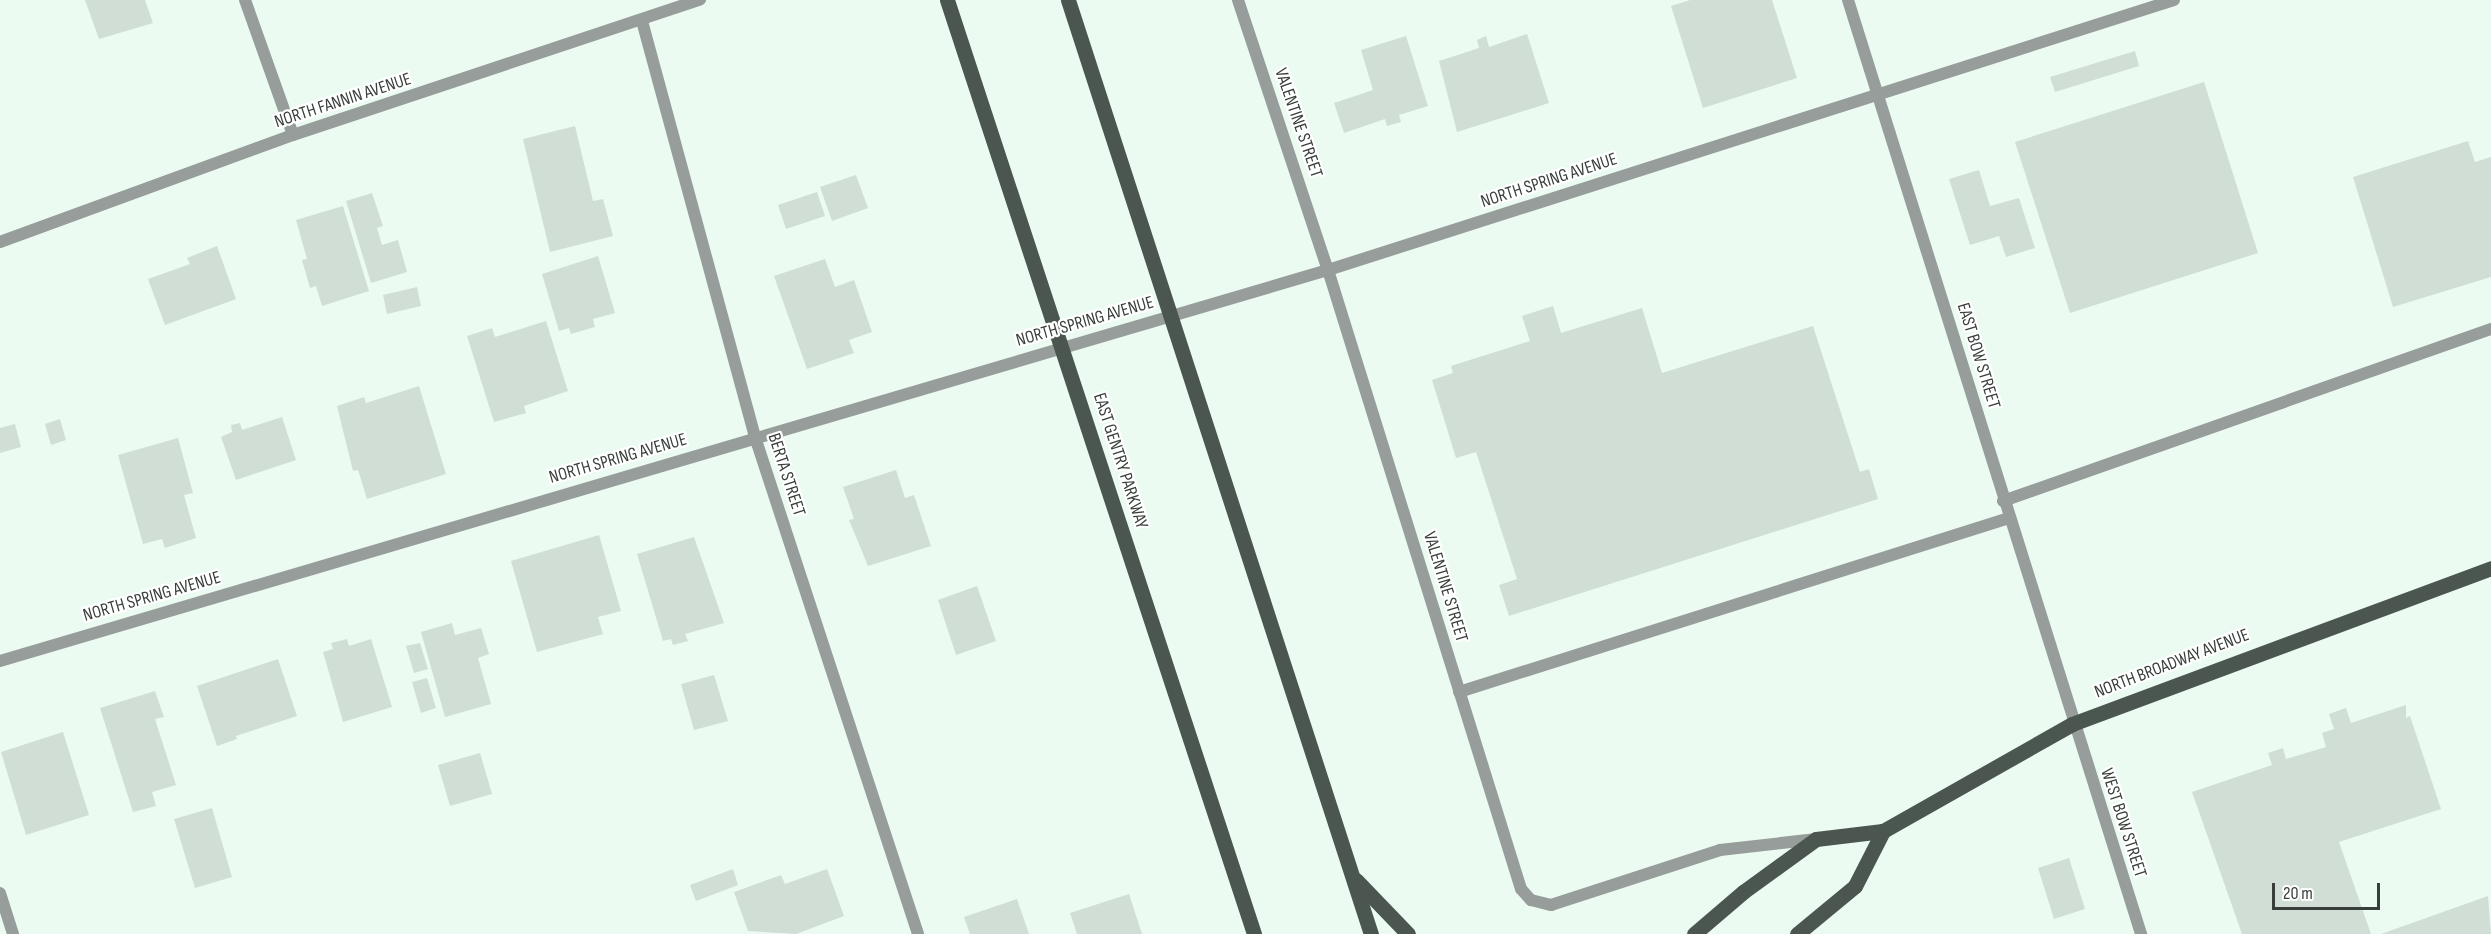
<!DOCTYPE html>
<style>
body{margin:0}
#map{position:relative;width:2491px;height:934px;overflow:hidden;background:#ecfbf2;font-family:"Sofia Sans Condensed",sans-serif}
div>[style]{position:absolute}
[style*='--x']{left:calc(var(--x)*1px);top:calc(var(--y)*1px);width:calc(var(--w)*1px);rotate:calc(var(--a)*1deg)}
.building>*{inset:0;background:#d0ded6}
.lane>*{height:12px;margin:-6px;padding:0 6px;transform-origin:6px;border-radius:6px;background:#979d9a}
.street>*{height:12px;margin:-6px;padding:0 6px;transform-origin:6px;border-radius:6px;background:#979d9a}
.primary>*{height:15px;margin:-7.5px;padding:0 7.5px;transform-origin:7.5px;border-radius:7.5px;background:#4b5650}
span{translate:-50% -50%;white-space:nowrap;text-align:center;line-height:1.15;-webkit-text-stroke:4.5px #fff;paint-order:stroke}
.street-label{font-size:18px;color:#383e3a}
.scale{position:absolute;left:2272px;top:883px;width:108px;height:27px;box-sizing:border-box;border:3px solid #383e3a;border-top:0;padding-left:8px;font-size:18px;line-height:21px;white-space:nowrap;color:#383e3a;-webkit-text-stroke:4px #fff;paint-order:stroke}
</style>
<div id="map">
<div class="building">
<i style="clip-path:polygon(85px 0,145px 0,153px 23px,99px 39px)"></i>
<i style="clip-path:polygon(1690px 0,1772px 0,1797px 78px,1703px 108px,1671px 6px)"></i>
<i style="clip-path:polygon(1527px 34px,1549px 103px,1457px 132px,1439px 61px,1479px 48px,1477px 40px,1486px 36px,1489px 47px)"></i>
<i style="clip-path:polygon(1406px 36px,1428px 106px,1399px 115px,1401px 122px,1387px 126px,1385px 119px,1344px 133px,1334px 103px,1373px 90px,1361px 50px)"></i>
<i style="clip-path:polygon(2135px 51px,2139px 66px,2055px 92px,2050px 77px)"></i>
<i style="clip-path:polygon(2204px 82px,2258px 253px,2070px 313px,2015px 142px)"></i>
<i style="clip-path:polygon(575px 126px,593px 201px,603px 199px,613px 236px,550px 252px,523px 139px)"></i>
<i style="clip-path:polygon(2468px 141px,2475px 162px,2491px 157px,2491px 277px,2393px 307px,2353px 177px)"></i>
<i style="clip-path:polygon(1979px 170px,1990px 206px,2019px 198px,2035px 248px,2006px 257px,1999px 236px,1970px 245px,1949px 179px)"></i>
<i style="clip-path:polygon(856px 175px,868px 208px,832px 221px,820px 187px)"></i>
<i style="clip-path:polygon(817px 192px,825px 216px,786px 229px,778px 205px)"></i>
<i style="clip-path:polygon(372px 193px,383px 226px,377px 228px,382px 245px,398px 240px,407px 272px,371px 283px,346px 201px)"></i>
<i style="clip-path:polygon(343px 206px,369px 291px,322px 306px,316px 286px,310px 288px,302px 260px,307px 259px,296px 220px)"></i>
<i style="clip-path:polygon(217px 246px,236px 299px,165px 325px,148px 279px,190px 264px,187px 258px)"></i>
<i style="clip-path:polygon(598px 256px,615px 313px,593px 319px,595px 327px,571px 334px,569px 328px,559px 331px,542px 274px)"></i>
<i style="clip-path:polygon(825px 259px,835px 287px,854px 280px,872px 332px,849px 340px,854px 353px,807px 369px,774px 276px)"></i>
<i style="clip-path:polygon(417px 287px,421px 306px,387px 314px,383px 295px)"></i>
<i style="clip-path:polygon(1553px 306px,1561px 333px,1642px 308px,1662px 373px,1813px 326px,1860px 472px,1869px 469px,1878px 499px,1509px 616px,1499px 585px,1517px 579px,1476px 452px,1456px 458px,1432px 380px,1453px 373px,1451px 366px,1530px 341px,1522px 316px)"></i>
<i style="clip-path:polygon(546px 321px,568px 391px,524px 406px,526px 413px,494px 422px,467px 336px,492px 328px,495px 337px)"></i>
<i style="clip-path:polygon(419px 386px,446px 474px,367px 499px,358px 470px,353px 471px,337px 406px,364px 397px,366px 403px)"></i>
<i style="clip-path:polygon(282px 417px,296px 460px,236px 480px,221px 437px,232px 432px,231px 425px,240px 423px,242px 430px)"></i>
<i style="clip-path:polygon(60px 419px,66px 440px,51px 445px,45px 424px)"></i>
<i style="clip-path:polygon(15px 424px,21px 447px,0 453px,0 428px)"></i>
<i style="clip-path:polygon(178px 438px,193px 493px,184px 495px,196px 538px,165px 548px,162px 539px,143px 544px,118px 455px)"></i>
<i style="clip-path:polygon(896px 470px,905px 498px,914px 495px,931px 546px,868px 566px,849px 520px,854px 519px,843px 487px)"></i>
<i style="clip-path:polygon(599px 535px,621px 611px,598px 617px,603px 634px,537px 652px,511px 561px)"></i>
<i style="clip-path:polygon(694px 537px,724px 623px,685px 634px,688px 641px,673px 645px,671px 639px,663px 641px,637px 554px)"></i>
<i style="clip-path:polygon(977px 586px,996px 641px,956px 655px,938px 600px)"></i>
<i style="clip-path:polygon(452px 623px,455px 635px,481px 628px,489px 654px,478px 658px,491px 704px,445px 717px,421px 632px)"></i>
<i style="clip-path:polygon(347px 639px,349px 646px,371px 639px,392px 707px,343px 722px,323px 652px,333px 649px,331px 643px)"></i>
<i style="clip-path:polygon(420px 643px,428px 669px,414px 673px,406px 646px)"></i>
<i style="clip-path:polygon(278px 659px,297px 716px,236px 736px,237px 739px,217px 746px,197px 686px)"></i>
<i style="clip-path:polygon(714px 675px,728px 721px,694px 730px,681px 684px)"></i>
<i style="clip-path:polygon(427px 678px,436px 708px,421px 713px,412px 682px)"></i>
<i style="clip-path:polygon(155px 691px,164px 717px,155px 719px,176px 785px,152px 792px,156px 806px,133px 812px,100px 708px)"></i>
<i style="clip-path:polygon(2406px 705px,2406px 718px,2410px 716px,2441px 809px,2339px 842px,2371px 934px,2242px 934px,2192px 792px,2272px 765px,2268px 753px,2283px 748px,2286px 759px,2326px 747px,2322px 733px,2334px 729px,2329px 714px,2346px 708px,2351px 723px)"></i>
<i style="clip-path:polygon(63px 732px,89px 815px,26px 835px,1px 752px)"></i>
<i style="clip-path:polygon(480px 753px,492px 794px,450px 806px,438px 765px)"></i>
<i style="clip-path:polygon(212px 808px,232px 877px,195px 888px,174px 819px)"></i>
<i style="clip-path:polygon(2069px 858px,2085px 909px,2054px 919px,2038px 868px)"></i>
<i style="clip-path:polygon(733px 869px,738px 885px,696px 901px,690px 885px)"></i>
<i style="clip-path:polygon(827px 869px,844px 916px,796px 934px,748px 931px,734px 892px,781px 875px,785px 884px)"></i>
<i style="clip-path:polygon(1129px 894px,1142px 934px,1077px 934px,1070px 913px)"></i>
<i style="clip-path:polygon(2488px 896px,2491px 934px,2381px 934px)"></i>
<i style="clip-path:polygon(1017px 899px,1029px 934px,970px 934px,964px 917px)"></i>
</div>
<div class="lane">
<i style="--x:2003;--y:501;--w:517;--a:-19.42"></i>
<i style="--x:1459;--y:692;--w:577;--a:-17.56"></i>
</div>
<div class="street">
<i style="--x:245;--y:0;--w:143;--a:70.4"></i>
<i style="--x:1238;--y:0;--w:285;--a:71.6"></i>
<i style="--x:1328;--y:270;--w:648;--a:72.68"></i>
<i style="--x:1521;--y:889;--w:15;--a:48"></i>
<i style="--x:1531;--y:900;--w:21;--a:14"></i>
<i style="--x:1551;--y:905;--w:178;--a:-18"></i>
<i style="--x:1720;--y:850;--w:97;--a:-6.5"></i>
<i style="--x:1848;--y:0;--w:979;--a:72.58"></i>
<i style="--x:642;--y:21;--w:431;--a:74.8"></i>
<i style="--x:755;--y:437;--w:523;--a:71.84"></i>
<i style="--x:0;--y:242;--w:312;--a:-20.1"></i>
<i style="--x:293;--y:135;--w:429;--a:-18.4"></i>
<i style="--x:0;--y:661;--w:1384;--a:-16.41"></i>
<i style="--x:1328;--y:270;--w:888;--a:-17.7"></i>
<i style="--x:0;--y:893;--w:43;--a:72.4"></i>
</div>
<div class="primary">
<i style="--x:947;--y:0;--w:983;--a:71.8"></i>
<i style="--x:1068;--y:0;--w:982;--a:72.03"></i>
<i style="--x:1356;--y:880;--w:75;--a:46.1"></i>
<i style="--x:1694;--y:934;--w:65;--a:-40.6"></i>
<i style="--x:1743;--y:892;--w:90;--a:-36"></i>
<i style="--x:1816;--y:839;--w:67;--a:-6.8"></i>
<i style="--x:1883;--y:831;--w:217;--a:-29.5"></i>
<i style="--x:2072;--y:724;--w:447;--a:-20.4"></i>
<i style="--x:1797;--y:934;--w:75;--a:-39.6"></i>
<i style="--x:1855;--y:886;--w:62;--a:-63"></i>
</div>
<div class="street-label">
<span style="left:343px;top:101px;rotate:-18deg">NORTH FANNIN AVENUE</span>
<span style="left:1298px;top:123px;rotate:71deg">VALENTINE STREET</span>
<span style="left:1549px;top:181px;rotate:-18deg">NORTH SPRING AVENUE</span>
<span style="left:1085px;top:322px;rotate:-16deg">NORTH SPRING AVENUE</span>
<span style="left:1978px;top:356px;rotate:73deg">EAST BOW STREET</span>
<span style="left:618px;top:459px;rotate:-16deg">NORTH SPRING AVENUE</span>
<span style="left:1120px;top:461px;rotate:72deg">EAST GENTRY PARKWAY</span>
<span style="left:786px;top:475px;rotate:72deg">BERTA STREET</span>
<span style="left:1445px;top:587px;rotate:73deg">VALENTINE STREET</span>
<span style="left:152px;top:597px;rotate:-16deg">NORTH SPRING AVENUE</span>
<span style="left:2172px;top:664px;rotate:-21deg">NORTH BROADWAY AVENUE</span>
<span style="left:2123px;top:823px;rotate:72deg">WEST BOW STREET</span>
</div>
<div class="scale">20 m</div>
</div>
